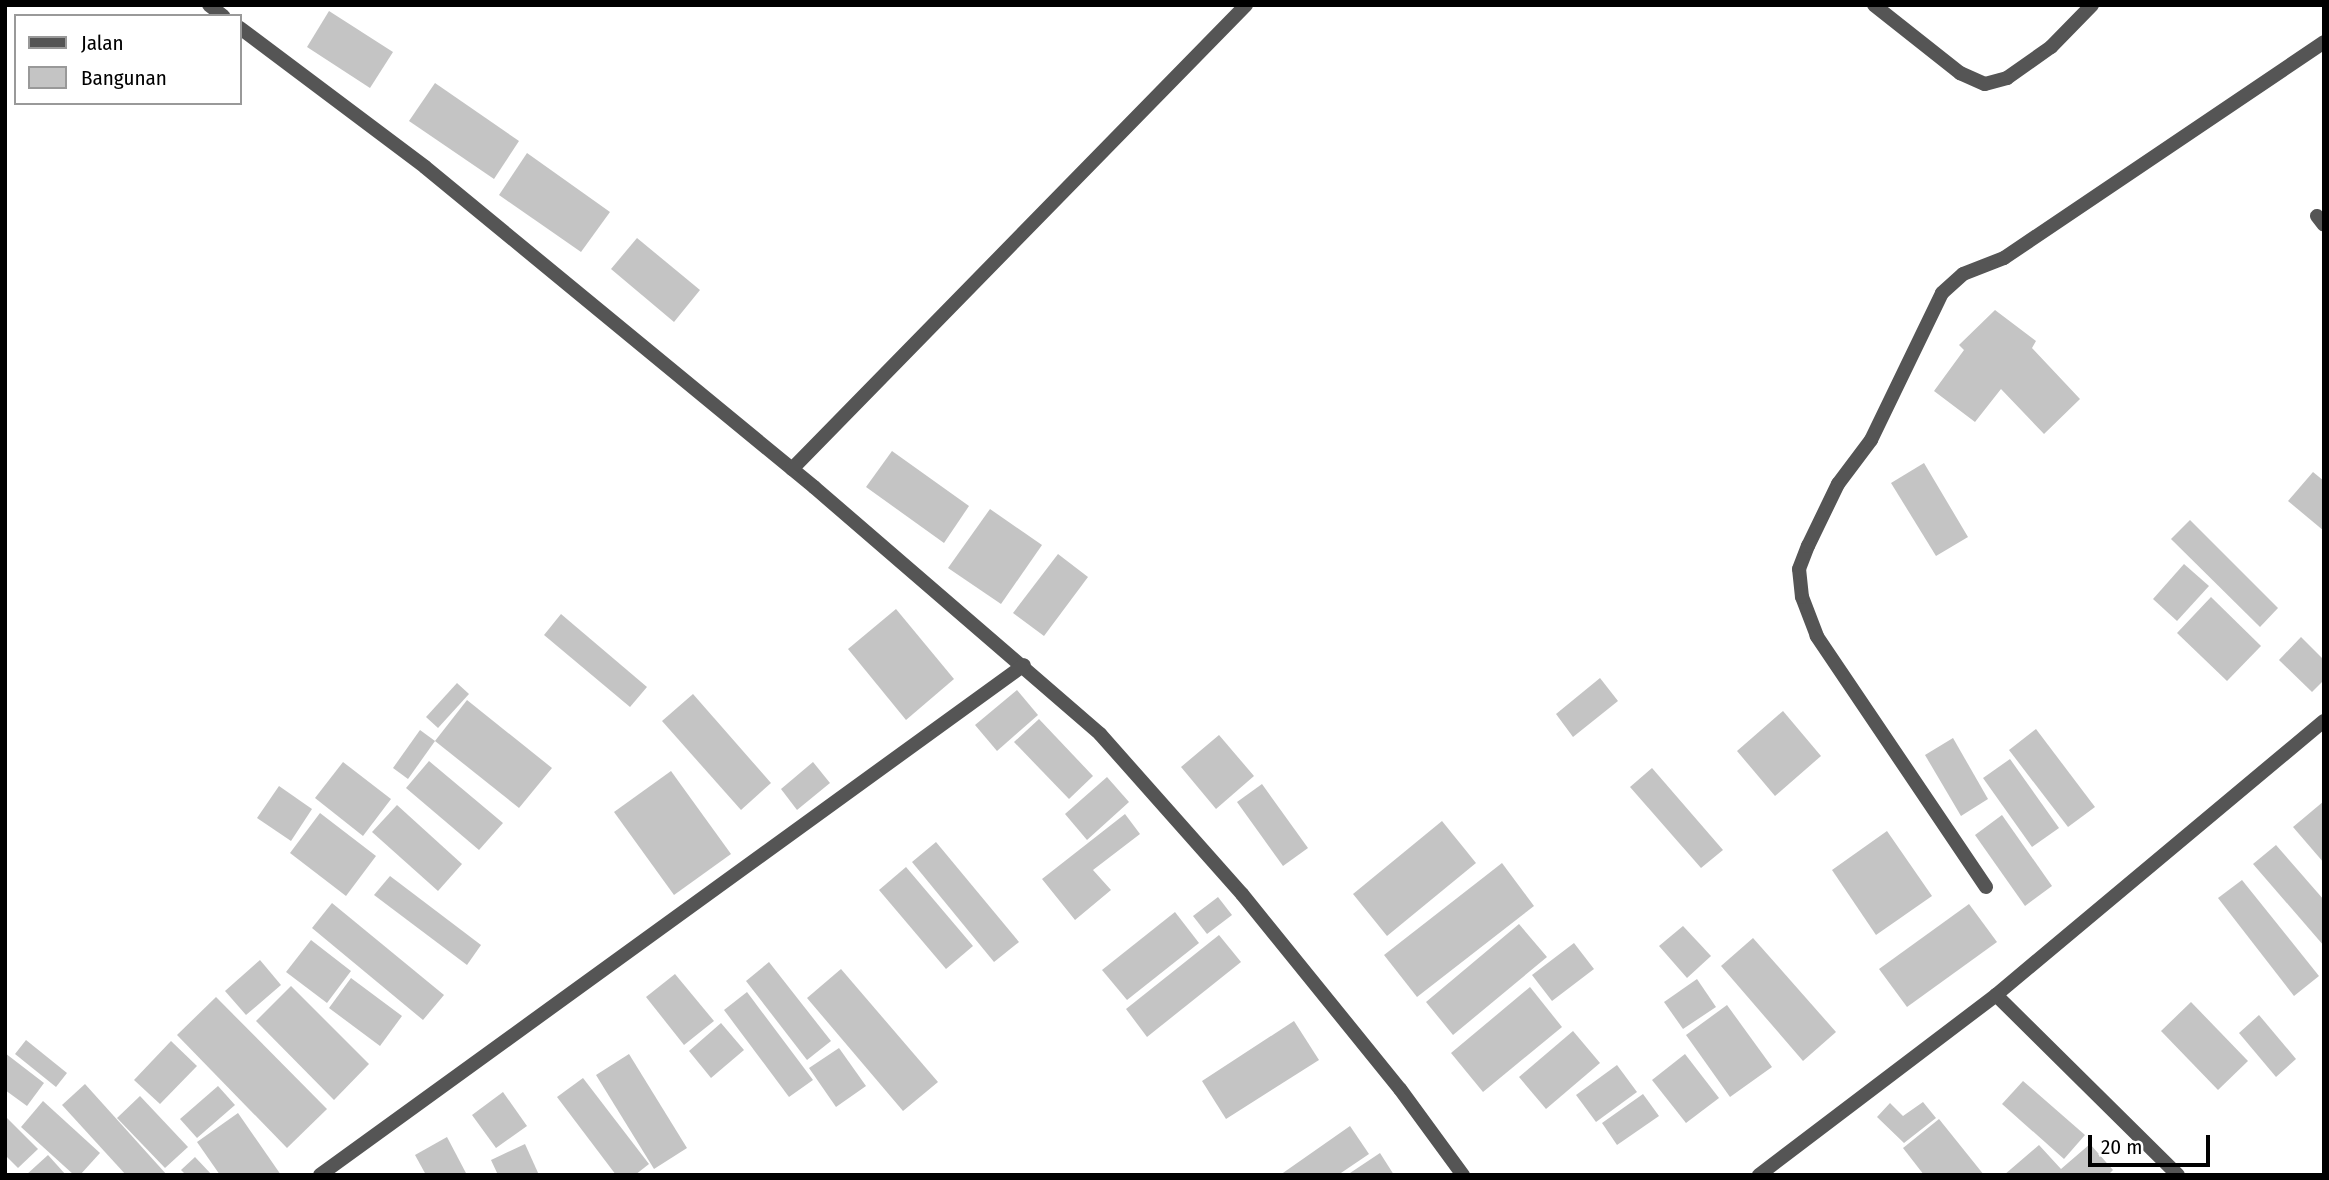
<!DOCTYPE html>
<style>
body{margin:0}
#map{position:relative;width:2329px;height:1180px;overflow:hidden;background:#fff;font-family:"Fira Sans Condensed",sans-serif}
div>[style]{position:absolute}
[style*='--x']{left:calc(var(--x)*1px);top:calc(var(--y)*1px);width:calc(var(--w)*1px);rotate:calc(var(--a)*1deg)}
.building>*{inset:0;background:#c4c4c4}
.minor>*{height:14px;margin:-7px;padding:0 7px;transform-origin:7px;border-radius:7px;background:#555}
span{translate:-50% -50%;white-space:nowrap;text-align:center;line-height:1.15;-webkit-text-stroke:7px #fff;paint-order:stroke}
.frame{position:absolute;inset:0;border:7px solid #000;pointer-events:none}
.legend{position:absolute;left:14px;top:14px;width:228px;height:91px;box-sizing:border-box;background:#fff;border:2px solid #999;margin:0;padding:9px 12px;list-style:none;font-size:21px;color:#000}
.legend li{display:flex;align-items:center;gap:14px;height:35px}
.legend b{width:35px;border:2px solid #999}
.scale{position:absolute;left:2088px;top:1135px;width:122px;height:32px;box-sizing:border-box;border:4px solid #000;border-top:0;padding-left:9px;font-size:21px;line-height:24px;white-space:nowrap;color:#000;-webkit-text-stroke:5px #fff;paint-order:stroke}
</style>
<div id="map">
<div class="building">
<i style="clip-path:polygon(329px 11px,393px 52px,370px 88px,307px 47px)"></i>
<i style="clip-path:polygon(435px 83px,519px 141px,494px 179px,409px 121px)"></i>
<i style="clip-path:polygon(527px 153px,610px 212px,581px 252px,499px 195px)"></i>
<i style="clip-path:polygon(637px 238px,700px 290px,674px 322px,611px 269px)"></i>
<i style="clip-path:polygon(1995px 310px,2036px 341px,2032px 348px,2080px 399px,2044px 434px,2001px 389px,1975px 422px,1934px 391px,1964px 350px,1959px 345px)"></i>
<i style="clip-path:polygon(892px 451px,969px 506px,944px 543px,866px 487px)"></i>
<i style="clip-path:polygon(1924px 463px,1968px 537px,1936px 556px,1891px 483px)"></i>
<i style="clip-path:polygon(2313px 472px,2324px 481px,2324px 531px,2288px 501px)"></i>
<i style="clip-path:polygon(990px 509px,1042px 545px,1001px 604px,948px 568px)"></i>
<i style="clip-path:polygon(2190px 520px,2278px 608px,2260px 627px,2171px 539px)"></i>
<i style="clip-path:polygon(1058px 554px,1088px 577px,1044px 636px,1013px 613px)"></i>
<i style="clip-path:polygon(2184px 564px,2209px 586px,2177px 621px,2153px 599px)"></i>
<i style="clip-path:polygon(2211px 597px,2261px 646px,2227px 681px,2177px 633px)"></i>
<i style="clip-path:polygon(896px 609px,954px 679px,906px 720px,848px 649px)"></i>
<i style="clip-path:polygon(561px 614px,647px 687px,630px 707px,544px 635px)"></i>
<i style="clip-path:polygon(2301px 637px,2324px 660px,2324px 680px,2312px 692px,2279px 660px)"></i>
<i style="clip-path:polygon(1600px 678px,1618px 701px,1573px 737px,1556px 714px)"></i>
<i style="clip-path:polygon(457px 683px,469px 694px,438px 728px,426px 717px)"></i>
<i style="clip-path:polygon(1017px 690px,1038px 715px,997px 751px,975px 725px)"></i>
<i style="clip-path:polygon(693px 694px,771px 783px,741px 810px,662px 721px)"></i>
<i style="clip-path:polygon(467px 700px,552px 768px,519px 808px,435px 741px)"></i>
<i style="clip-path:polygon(1783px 711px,1821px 756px,1775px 796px,1737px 751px)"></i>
<i style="clip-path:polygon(1039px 719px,1093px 776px,1069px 799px,1014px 742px)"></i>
<i style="clip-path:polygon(2036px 729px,2095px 807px,2068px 827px,2009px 750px)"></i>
<i style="clip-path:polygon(420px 730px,435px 741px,408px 779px,393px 768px)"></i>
<i style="clip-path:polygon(1219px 735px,1254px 776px,1216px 809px,1181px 767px)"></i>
<i style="clip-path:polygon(1953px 738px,1988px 799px,1961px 816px,1925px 755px)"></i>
<i style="clip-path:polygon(2010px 759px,2059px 828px,2032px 847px,1983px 778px)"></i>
<i style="clip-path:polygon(429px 761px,503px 823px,479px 850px,406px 788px)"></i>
<i style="clip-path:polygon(343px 762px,391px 799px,363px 836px,315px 798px)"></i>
<i style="clip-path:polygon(813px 762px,830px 783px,797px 810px,781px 789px)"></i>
<i style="clip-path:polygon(1652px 768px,1723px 850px,1701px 868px,1630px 787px)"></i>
<i style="clip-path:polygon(671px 771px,731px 854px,674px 895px,614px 812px)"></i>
<i style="clip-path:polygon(1107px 777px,1129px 802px,1087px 840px,1065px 814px)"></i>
<i style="clip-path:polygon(1262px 784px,1308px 848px,1283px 866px,1237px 802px)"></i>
<i style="clip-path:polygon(279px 786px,312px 809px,291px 841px,257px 818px)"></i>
<i style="clip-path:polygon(2324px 801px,2324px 863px,2293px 827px)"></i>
<i style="clip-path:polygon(397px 805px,462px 864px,438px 891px,372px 832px)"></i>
<i style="clip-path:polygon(320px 813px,376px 856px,346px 896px,290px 853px)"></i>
<i style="clip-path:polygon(1125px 814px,1140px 834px,1093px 870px,1111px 890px,1075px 920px,1042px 879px)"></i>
<i style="clip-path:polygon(2002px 815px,2052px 886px,2025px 906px,1975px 835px)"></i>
<i style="clip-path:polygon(1442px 821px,1476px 863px,1387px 936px,1353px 894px)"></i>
<i style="clip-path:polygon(1887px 831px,1932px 896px,1876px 935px,1832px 870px)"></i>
<i style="clip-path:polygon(936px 842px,1019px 942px,994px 962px,912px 862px)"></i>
<i style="clip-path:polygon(2276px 845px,2324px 900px,2324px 946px,2253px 864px)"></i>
<i style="clip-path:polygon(1502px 863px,1534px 906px,1417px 997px,1384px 955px)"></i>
<i style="clip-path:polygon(906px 867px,973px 946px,946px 969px,879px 890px)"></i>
<i style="clip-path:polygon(390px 876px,481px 945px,467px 965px,374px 895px)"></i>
<i style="clip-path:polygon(2242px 880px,2319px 976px,2294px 996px,2218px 898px)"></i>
<i style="clip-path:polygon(1218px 897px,1232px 915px,1207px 934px,1193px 916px)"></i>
<i style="clip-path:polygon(332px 903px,444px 995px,423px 1020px,312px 928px)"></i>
<i style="clip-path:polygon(1969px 904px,1997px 942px,1907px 1007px,1879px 969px)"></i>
<i style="clip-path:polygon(1175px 912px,1199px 943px,1127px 1000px,1102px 970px)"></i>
<i style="clip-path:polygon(1519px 924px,1547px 957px,1453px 1035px,1426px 1002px)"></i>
<i style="clip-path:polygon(1683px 926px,1711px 956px,1687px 978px,1659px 946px)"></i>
<i style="clip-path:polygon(1219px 935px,1241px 962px,1147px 1037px,1126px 1009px)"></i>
<i style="clip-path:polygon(1753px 938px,1836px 1032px,1803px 1061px,1721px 966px)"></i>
<i style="clip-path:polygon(311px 940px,351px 971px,327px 1003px,286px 972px)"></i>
<i style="clip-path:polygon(1574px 943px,1594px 969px,1552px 1001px,1532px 975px)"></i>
<i style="clip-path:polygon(260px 960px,281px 985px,246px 1015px,225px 991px)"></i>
<i style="clip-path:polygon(769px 962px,831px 1041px,807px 1060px,746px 981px)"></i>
<i style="clip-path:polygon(841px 969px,938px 1082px,903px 1111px,807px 998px)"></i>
<i style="clip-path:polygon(675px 974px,714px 1021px,684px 1045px,646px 997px)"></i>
<i style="clip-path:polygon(351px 978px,402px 1016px,380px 1046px,329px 1008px)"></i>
<i style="clip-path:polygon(1697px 979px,1716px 1007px,1683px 1029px,1664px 1002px)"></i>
<i style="clip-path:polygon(291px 986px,369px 1064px,334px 1100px,256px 1021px)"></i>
<i style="clip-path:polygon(1530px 987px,1562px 1027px,1483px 1092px,1451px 1053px)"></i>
<i style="clip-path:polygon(747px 992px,813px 1080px,789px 1097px,724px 1010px)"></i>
<i style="clip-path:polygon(216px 997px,327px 1109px,287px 1148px,177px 1035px)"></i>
<i style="clip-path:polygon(2191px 1002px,2248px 1061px,2218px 1090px,2161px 1031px)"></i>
<i style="clip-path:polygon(1727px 1005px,1772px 1067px,1730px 1097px,1686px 1035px)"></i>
<i style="clip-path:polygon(2259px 1015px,2296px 1059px,2276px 1077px,2239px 1033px)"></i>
<i style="clip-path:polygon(1294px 1021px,1319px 1060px,1226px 1119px,1202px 1081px)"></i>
<i style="clip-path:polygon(721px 1023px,744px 1050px,711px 1078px,689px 1051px)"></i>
<i style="clip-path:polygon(1573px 1031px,1600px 1063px,1546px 1109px,1519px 1077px)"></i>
<i style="clip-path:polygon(26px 1040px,67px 1073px,56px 1087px,15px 1054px)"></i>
<i style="clip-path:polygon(171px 1041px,197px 1066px,160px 1104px,134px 1080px)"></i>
<i style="clip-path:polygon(839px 1048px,866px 1086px,836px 1107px,809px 1068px)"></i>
<i style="clip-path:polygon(5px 1053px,44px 1083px,27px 1106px,5px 1090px)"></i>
<i style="clip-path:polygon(629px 1054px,687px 1148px,654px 1169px,596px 1075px)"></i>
<i style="clip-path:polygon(1685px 1054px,1719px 1098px,1686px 1123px,1652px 1080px)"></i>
<i style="clip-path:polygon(1617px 1065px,1637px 1092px,1596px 1122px,1576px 1095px)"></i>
<i style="clip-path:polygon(583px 1078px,649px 1164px,635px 1175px,616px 1175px,557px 1097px)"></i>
<i style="clip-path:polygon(2023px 1081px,2085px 1135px,2064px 1159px,2002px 1104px)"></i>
<i style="clip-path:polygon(85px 1084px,167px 1175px,126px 1175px,62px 1105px)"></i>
<i style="clip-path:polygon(218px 1086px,235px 1105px,197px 1138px,180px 1119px)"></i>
<i style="clip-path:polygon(503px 1092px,527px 1126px,496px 1148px,472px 1115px)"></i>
<i style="clip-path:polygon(1643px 1094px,1659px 1116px,1617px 1145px,1602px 1123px)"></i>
<i style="clip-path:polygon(140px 1096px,188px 1147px,165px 1168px,117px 1118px)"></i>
<i style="clip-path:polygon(43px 1101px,100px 1153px,80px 1175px,74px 1175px,21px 1127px)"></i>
<i style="clip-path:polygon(1923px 1102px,1936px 1118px,1904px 1143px,1877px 1117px,1890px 1103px,1903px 1116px)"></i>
<i style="clip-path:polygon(238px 1113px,281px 1175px,220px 1175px,197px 1142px)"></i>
<i style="clip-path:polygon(5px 1116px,38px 1149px,18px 1168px,5px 1155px)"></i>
<i style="clip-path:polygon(1939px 1119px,1984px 1175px,1924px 1175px,1903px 1148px)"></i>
<i style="clip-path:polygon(1350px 1126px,1369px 1154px,1338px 1175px,1280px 1175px)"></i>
<i style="clip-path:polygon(447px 1137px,467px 1175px,426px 1175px,415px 1155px)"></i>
<i style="clip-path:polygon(525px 1144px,539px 1175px,498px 1175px,491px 1160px)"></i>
<i style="clip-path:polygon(2090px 1144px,2113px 1170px,2108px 1175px,2004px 1175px,2039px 1145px,2061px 1169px)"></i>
<i style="clip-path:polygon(1380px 1153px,1394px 1175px,1347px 1175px)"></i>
<i style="clip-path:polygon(48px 1155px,66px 1175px,26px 1175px)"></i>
<i style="clip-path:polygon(195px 1157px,212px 1175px,186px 1175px,181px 1170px)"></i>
</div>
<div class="minor">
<i style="--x:209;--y:5;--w:18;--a:38"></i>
<i style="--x:1874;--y:5;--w:110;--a:38.3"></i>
<i style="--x:1960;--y:73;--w:27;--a:24"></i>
<i style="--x:1985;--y:84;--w:23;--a:-15"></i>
<i style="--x:2007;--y:78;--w:54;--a:-35.2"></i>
<i style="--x:2051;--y:47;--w:59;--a:-45.7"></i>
<i style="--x:240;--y:28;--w:231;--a:36.9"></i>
<i style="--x:425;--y:167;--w:504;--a:39.44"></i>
<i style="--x:814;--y:487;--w:378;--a:40.8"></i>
<i style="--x:1100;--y:734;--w:214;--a:48.4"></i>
<i style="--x:1242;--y:894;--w:251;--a:51"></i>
<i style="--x:1400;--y:1089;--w:107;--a:53.8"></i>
<i style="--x:2317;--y:216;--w:11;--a:52"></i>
<i style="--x:792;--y:469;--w:649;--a:-45.62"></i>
<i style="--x:1986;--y:887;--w:303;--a:-124"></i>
<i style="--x:1817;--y:636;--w:42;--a:-111"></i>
<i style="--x:1802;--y:597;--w:28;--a:-96"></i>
<i style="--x:1799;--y:569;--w:25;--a:-69"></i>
<i style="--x:1808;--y:546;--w:69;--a:-64.2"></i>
<i style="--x:1838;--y:484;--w:55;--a:-53.1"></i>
<i style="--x:1871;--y:440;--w:163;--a:-64.2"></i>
<i style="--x:1942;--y:293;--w:28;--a:-42"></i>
<i style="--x:1963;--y:274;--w:44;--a:-21.3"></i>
<i style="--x:2004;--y:258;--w:386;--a:-34"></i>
<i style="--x:1996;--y:995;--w:256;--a:44.7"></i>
<i style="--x:320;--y:1175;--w:869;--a:-35.92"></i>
<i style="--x:1759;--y:1175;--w:298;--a:-37.2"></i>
<i style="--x:1996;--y:995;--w:427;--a:-39.9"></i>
</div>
<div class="frame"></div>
<ul class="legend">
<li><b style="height:9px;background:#555"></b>Jalan</li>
<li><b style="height:19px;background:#c4c4c4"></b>Bangunan</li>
</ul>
<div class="scale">20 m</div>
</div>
